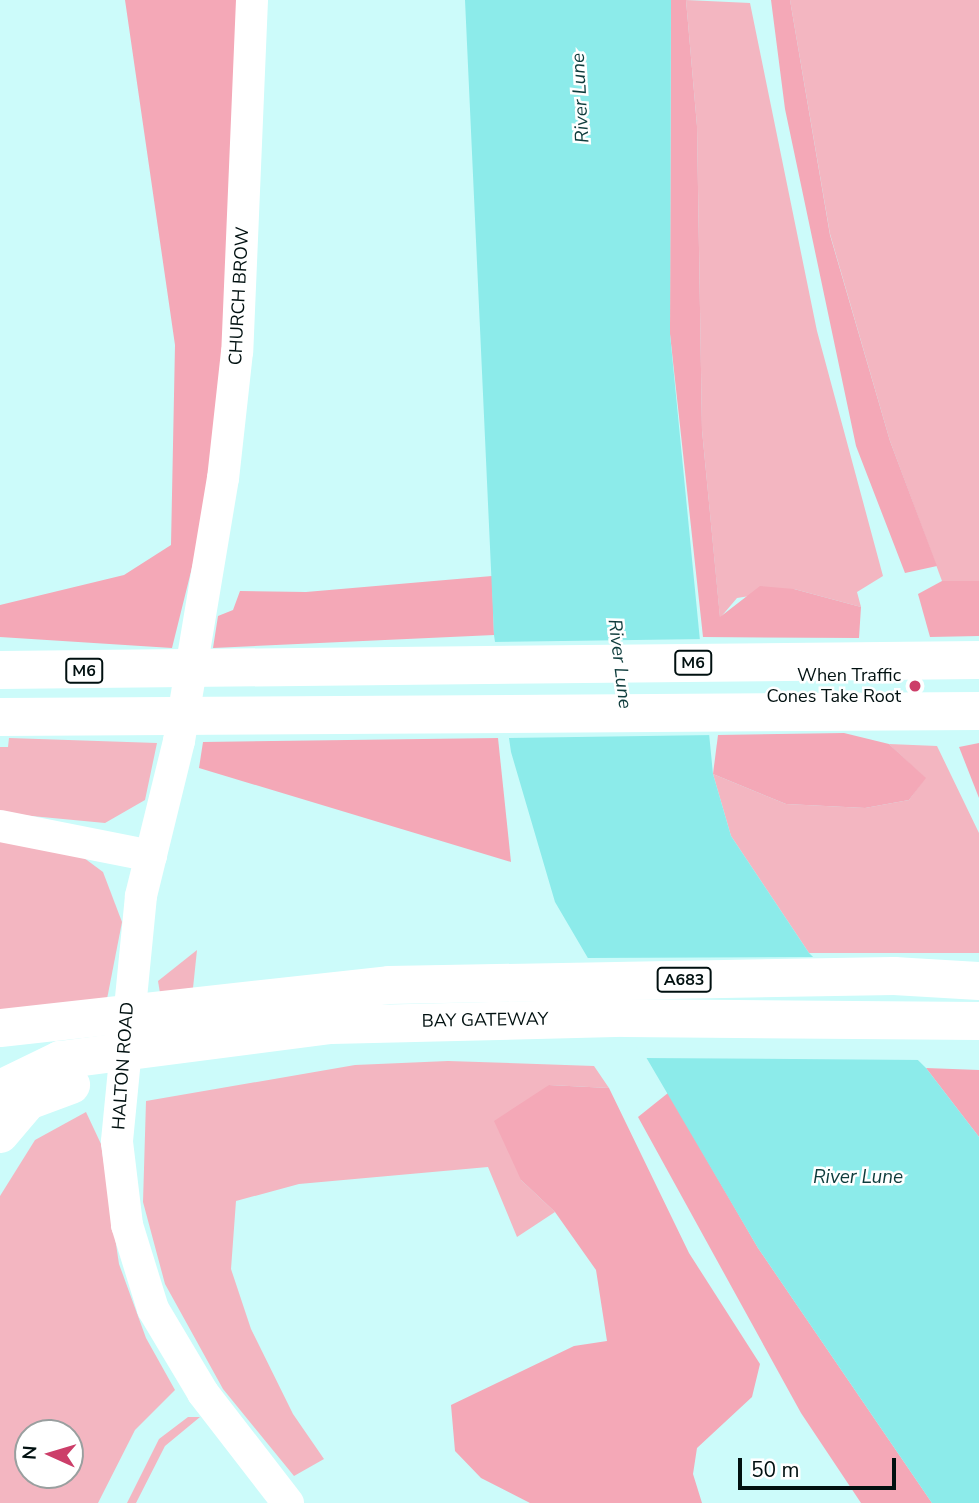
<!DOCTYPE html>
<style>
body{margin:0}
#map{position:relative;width:979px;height:1503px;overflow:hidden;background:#ccfbfa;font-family:"Nunito Sans",sans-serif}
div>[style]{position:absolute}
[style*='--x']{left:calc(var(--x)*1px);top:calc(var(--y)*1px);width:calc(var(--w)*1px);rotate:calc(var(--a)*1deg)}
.green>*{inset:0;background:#f3b6c1}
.forest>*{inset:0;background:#f4a8b7}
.water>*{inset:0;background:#8cebea}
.pier>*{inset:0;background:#ccfbfa}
.minor>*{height:32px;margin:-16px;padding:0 16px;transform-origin:16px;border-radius:16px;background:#fff}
.highway>*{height:38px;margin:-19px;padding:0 19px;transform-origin:19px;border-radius:19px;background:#fff}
.dots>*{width:19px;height:19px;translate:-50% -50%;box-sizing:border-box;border:4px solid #fff;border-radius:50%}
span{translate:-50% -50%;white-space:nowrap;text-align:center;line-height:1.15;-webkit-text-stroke:5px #fff;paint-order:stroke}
.shield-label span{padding:2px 5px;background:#fff;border:2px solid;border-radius:5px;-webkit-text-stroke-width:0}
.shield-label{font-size:16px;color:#011010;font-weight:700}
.street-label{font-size:18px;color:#011010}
.poi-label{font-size:18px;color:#011010}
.right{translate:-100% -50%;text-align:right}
.water-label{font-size:19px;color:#0e3c3c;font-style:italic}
.north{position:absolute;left:14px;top:1419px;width:70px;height:70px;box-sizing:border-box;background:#fff;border:2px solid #999f9f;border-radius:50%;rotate:274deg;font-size:19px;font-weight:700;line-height:28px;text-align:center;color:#011010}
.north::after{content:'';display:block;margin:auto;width:24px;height:32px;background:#cc3e69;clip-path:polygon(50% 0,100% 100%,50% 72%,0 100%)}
.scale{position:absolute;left:738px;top:1458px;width:158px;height:32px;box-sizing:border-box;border:4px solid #011010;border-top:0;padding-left:9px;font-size:21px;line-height:24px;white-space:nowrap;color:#011010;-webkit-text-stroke:5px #fff;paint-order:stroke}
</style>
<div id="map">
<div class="green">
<i style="clip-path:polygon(686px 0,750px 3px,817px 331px,883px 576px,857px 592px,861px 607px,794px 589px,737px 598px,720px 618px,702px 430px,697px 126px)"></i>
<i style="clip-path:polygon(790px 0,979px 0,979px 581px,942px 581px,890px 441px,830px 234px)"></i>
<i style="clip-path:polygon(9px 738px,157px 743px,145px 800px,105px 823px,0 813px,0 747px,8px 747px)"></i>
<i style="clip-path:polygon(889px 744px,937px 746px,979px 833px,979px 953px,809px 953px,731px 836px,713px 774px,786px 804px,865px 808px,909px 800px,925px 778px)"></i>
<i style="clip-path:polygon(0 839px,76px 852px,103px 872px,122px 922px,107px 999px,0 1011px)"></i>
<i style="clip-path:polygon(197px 950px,193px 988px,160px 993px,158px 981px)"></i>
<i style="clip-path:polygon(448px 1061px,594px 1066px,609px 1088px,549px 1085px,521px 1180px,555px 1212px,517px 1237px,488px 1167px,299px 1184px,236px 1201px,231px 1269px,251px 1329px,293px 1414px,324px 1459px,294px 1476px,223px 1389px,165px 1284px,143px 1202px,146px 1101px,355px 1065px)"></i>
<i style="clip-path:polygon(evenodd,86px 1112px,101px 1144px,119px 1264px,146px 1338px,175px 1390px,135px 1430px,98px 1503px,0 1503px,0 1196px,35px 1140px,86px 1112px,28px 1433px,70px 1433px,70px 1475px,28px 1475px,28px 1433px)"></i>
<i style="clip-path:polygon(188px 1417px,200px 1417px,165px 1446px,136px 1503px,127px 1503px,159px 1439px)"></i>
</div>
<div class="forest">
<i style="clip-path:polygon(125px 0,243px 0,225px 344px,206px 511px,172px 648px,0 637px,0 605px,124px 575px,171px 545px,175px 345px)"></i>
<i style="clip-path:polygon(671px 0,686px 0,697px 126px,702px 430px,720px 617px,760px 586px,794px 589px,861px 607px,859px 638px,703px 637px,670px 334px)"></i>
<i style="clip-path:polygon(771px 0,790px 0,830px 235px,890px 441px,937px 566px,905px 573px,856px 446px,785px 109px)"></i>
<i style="clip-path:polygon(492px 576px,494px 635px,213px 648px,218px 616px,233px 610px,240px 591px,306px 592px)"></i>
<i style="clip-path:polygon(942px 581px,979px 581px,979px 636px,930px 637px,918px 594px)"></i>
<i style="clip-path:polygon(844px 733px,889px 744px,926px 778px,909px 800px,865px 808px,786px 804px,713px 774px,718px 735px)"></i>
<i style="clip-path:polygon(498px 738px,511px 862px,199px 768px,203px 742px)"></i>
<i style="clip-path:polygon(979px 743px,979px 798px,959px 747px)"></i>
<i style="clip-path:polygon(926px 1068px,979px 1070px,979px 1137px)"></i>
<i style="clip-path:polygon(549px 1085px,609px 1088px,689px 1253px,760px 1364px,752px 1397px,697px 1448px,693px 1474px,702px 1503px,530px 1503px,481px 1478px,455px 1451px,451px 1405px,574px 1346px,607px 1341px,596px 1270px,555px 1212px,521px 1180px,494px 1121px)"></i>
<i style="clip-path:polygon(668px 1093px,758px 1248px,932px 1503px,861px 1503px,801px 1413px,638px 1117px)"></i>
</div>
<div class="water">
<i style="clip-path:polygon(465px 0,671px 0,670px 334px,713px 774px,731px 836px,809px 953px,926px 1068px,979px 1137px,979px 1503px,932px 1503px,758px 1248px,555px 902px,511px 752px,494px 635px)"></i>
</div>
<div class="pier">
<i style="clip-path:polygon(707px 639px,714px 735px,505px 738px,491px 642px)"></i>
<i style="clip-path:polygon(818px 957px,923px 1060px,643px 1058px,584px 958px)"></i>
</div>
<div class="minor">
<i style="--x:252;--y:0;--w:352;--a:92.4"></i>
<i style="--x:237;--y:352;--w:127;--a:96.3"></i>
<i style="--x:223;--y:478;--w:267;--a:99.5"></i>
<i style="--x:179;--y:741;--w:160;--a:103.8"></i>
<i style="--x:141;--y:896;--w:247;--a:95.6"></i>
<i style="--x:117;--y:1142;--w:84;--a:83.1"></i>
<i style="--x:127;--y:1225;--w:88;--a:72.8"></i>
<i style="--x:153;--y:1309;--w:98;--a:59.2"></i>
<i style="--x:203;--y:1393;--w:139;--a:52.3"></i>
<i style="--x:0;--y:826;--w:154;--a:11.2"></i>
</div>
<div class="highway">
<i style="--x:0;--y:670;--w:979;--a:-0.59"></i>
<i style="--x:0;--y:717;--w:979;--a:-0.35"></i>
<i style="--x:0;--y:1028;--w:391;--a:-6.3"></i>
<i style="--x:389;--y:985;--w:505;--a:-1.02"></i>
<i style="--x:894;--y:976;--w:85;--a:3.4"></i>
<i style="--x:0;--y:1089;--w:67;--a:-25.8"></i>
<i style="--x:60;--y:1060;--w:273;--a:-7.4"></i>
<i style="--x:331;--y:1025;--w:294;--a:-1.4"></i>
<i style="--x:625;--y:1018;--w:354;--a:0.5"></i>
<i style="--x:0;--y:1134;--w:43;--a:-49.7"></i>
<i style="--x:28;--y:1101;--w:46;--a:-20.4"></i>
</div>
<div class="dots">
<i style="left:915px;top:686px;background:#cc3e69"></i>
</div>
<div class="shield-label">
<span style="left:693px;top:663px">M6</span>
<span style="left:84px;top:671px">M6</span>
<span style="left:684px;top:980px">A683</span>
</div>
<div class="street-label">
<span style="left:239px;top:296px;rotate:-87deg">CHURCH BROW</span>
<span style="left:485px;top:1020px;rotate:-1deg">BAY GATEWAY</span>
<span style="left:123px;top:1066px;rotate:-86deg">HALTON ROAD</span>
</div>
<div class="poi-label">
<span class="right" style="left:901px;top:686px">When Traffic<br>Cones Take Root</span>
</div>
<div class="water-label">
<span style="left:581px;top:98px;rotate:-93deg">River Lune</span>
<span style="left:619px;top:664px;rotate:83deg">River Lune</span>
<span style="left:858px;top:1178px">River Lune</span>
</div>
<div class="north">N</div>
<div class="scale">50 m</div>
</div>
